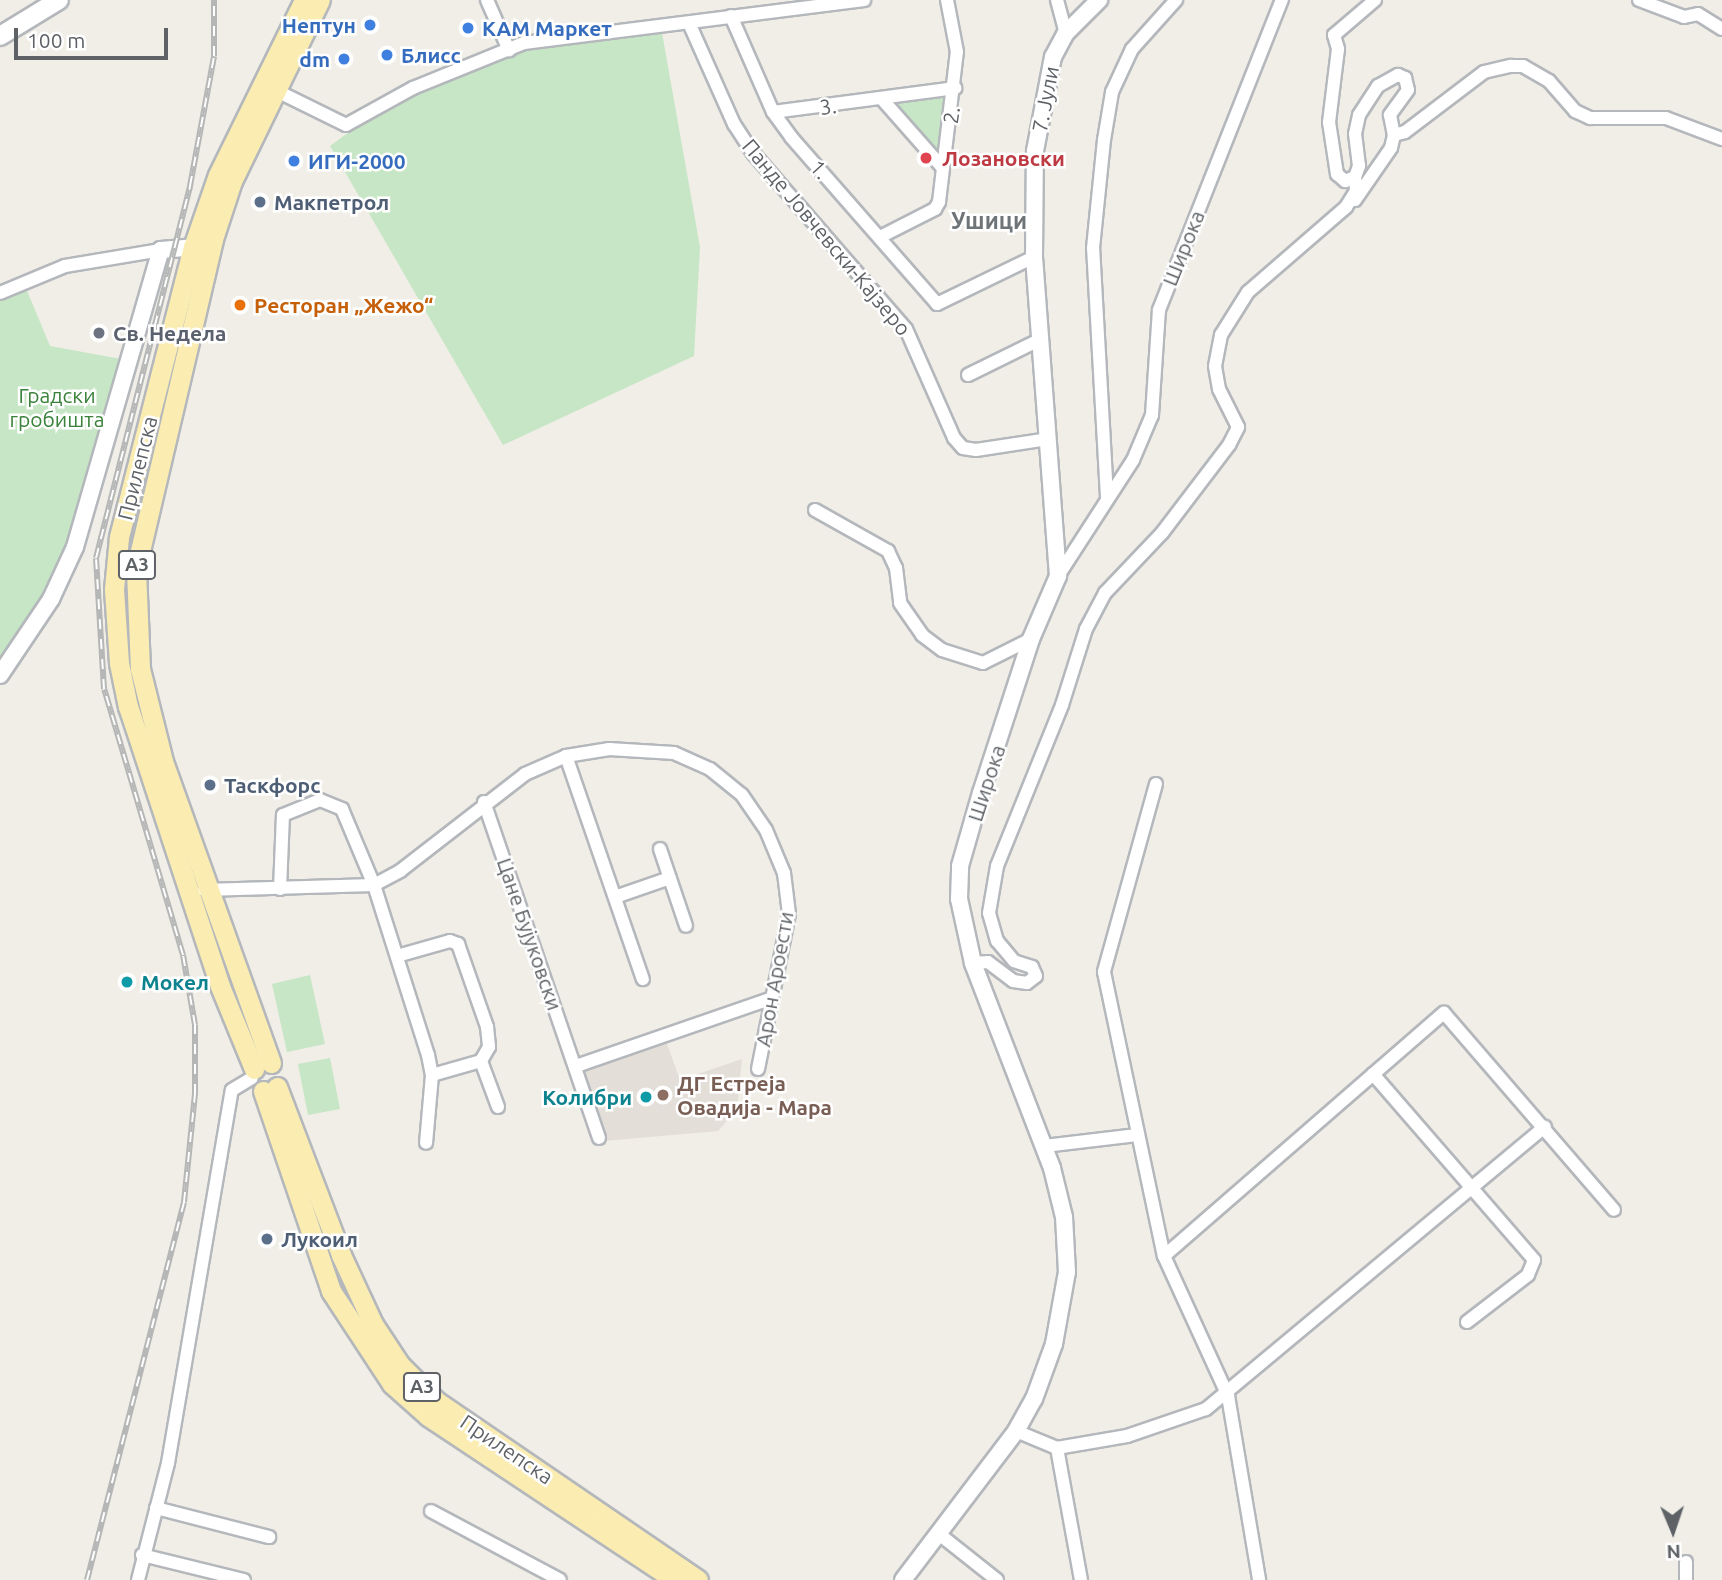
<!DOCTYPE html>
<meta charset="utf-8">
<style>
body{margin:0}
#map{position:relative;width:1722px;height:1580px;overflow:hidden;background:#f0eee7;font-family:Ubuntu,sans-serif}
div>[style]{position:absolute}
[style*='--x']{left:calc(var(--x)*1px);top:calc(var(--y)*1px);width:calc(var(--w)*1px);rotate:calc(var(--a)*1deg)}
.education>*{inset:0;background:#e3dfd8}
.green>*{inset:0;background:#c6e6c5}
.roads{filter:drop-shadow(2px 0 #b4b7bb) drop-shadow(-2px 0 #b4b7bb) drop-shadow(0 2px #b4b7bb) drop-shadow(0 -2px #b4b7bb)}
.minor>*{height:12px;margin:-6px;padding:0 6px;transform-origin:6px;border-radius:6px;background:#fff}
.tertiary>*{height:16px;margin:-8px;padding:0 8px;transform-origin:8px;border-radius:8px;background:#fff}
.secondary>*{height:18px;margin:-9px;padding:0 9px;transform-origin:9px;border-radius:9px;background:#fff}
.primary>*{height:19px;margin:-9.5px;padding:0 9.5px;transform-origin:9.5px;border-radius:9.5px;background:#fbedb1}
.rail>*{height:6px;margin-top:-3px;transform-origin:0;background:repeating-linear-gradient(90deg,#fff 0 10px,#b5b6b6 0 20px);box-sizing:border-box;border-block:2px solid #b5b6b6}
.dots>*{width:19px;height:19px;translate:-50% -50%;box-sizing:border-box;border:4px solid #fff;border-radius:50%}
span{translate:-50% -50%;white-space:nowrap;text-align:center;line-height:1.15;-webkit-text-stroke:5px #fff;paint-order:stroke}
.shield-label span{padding:2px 5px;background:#fff;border:2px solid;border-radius:5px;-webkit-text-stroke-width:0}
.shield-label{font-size:19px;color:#5e6266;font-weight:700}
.shop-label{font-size:21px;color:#366cbe;font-weight:700}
.right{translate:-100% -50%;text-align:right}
.left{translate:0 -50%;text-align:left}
.street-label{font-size:21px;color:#5e6266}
.health-label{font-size:21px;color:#be3a42;font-weight:700}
.service-label{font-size:21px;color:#4e5e75;font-weight:700}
.food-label{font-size:21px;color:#c56008;font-weight:700}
.worship-label{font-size:21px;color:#5b616d;font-weight:700}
.park-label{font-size:21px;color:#3a823b}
.culture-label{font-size:21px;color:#0d838f;font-weight:700}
.education-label{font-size:21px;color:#785e54;font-weight:700}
.neighbourhood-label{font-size:23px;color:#6f7478;font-weight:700}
.north{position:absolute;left:1638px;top:1496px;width:70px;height:70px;-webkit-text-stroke:5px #fff;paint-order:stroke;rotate:178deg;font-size:19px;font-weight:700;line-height:28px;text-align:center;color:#5e6266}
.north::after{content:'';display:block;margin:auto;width:24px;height:32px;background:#5e6266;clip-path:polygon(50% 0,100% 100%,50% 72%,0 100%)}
.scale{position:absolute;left:14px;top:28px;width:154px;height:32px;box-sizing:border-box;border:4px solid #5e6266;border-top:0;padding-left:9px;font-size:21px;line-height:24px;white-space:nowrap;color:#5e6266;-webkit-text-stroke:5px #fff;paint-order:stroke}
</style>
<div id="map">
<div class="education">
<i style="clip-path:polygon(666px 1041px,680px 1080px,742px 1059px,737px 1109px,718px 1131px,604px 1141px,582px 1072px,584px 1066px)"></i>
</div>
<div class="green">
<i style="clip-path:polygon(661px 27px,700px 247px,694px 356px,503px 445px,330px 146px,395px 98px,524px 43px)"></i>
<i style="clip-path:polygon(955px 88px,942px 167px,882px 99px)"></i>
<i style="clip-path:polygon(23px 281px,50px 346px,132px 361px,75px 547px,0 675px,0 293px)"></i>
<i style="clip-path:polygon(310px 975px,325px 1044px,287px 1052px,272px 984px)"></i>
<i style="clip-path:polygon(330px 1058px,340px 1109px,308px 1115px,298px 1064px)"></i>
</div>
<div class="roads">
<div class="minor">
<i style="--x:487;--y:0;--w:55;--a:66.3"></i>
<i style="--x:1057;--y:0;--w:34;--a:75"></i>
<i style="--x:1375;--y:0;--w:54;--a:139.5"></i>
<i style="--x:1334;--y:35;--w:15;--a:74"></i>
<i style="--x:1338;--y:49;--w:74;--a:97"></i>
<i style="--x:1329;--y:122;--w:53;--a:81.3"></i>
<i style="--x:1337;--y:174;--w:11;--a:41"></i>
<i style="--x:1345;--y:181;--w:11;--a:-22"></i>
<i style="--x:1355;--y:177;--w:12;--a:-70"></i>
<i style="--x:1359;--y:166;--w:32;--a:-97"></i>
<i style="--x:1355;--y:134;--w:19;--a:-78"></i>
<i style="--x:1359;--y:115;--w:35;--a:-57"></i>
<i style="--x:1378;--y:86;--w:23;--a:-29"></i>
<i style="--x:1398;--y:75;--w:8;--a:23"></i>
<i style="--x:1405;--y:78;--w:12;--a:76"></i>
<i style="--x:1408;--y:90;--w:31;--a:126"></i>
<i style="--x:1390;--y:115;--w:20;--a:79"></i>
<i style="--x:1394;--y:135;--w:11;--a:-15"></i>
<i style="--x:1405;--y:132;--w:99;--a:-37.2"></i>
<i style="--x:1484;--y:72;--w:28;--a:-13"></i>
<i style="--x:1511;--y:66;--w:12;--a:0"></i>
<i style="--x:1523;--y:66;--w:30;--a:30"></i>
<i style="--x:1549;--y:81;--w:40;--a:49"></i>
<i style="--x:1575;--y:111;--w:17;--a:25"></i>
<i style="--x:1590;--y:118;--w:76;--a:0"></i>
<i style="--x:1666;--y:118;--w:60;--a:20.6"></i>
<i style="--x:1639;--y:0;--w:48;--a:20.7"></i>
<i style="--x:1684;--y:17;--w:14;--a:-12"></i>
<i style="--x:1698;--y:14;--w:28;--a:32"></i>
<i style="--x:731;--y:16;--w:105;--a:66.4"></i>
<i style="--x:773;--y:112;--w:31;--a:54"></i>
<i style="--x:791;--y:137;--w:222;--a:48.8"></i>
<i style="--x:937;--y:304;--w:108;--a:-25.9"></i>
<i style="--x:689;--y:23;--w:111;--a:66"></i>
<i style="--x:734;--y:124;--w:35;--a:57"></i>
<i style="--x:753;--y:153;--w:233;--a:49"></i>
<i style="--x:906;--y:329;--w:119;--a:66.2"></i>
<i style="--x:954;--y:438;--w:13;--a:48"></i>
<i style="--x:963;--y:448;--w:13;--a:9"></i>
<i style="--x:976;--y:450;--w:74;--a:-8.6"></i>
<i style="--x:277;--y:91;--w:77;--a:26.2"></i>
<i style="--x:346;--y:125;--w:77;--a:-28.9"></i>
<i style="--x:413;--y:88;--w:120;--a:-22.1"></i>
<i style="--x:524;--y:43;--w:343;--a:-7.2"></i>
<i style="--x:882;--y:99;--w:91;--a:48.6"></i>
<i style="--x:773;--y:112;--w:184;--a:-7.5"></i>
<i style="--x:1355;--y:200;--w:63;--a:-55.3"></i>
<i style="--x:1391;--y:148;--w:13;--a:-77"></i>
<i style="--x:880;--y:237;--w:62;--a:-27"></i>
<i style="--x:935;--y:209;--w:8;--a:-60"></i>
<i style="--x:939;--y:202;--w:151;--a:-83.2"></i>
<i style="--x:957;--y:52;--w:53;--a:-100.9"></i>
<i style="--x:0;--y:293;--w:70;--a:-22.6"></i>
<i style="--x:65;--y:266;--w:97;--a:-9.5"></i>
<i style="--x:968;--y:375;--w:79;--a:-26.2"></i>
<i style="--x:1107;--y:497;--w:249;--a:-93.2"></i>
<i style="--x:1093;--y:248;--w:109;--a:-84.2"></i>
<i style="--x:1104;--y:140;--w:49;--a:-80.5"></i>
<i style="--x:1112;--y:92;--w:47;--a:-65.1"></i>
<i style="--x:1132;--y:49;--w:66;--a:-48.1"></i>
<i style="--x:815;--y:510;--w:84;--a:29.3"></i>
<i style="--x:888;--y:551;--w:19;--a:65"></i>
<i style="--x:896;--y:568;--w:35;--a:83"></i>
<i style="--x:900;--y:603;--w:39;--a:55"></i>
<i style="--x:922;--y:635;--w:25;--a:37"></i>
<i style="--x:942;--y:650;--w:43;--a:17.6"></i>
<i style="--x:983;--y:663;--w:54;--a:-26.6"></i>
<i style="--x:1058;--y:576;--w:138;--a:-57.1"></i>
<i style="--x:1133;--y:460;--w:49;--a:-67.1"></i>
<i style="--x:1152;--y:415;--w:105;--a:-86.2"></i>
<i style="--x:1159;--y:310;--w:334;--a:-68.4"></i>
<i style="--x:566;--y:756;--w:236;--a:71"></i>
<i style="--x:1156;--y:784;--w:195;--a:105.5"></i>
<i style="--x:1104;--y:972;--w:290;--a:78.1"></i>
<i style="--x:1164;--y:1256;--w:154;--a:65.4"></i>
<i style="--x:1228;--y:1396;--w:187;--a:80.4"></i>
<i style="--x:484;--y:802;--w:355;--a:71.1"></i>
<i style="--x:660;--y:849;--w:81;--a:71.3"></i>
<i style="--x:280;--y:889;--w:74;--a:-87.7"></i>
<i style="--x:283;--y:815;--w:40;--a:-22"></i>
<i style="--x:320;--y:800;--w:24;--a:22"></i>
<i style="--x:342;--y:809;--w:82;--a:67.2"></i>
<i style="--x:374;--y:885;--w:178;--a:72.4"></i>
<i style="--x:428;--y:1055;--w:20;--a:79"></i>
<i style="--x:432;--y:1075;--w:68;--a:95"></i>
<i style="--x:204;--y:890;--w:170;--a:-1.7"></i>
<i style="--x:374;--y:885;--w:30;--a:-28"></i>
<i style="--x:400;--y:871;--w:158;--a:-37.8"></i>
<i style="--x:525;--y:774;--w:45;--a:-23.7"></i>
<i style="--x:566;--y:756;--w:44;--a:-9.2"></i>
<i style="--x:609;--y:749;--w:65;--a:3.5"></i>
<i style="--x:674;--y:753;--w:39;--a:24"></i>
<i style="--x:710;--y:769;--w:41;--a:39.1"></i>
<i style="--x:742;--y:795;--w:42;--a:55.6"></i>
<i style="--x:766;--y:830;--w:47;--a:67.3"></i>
<i style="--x:784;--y:873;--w:41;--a:83"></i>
<i style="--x:789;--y:914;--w:158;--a:101.3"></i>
<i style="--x:615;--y:897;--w:58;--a:-19.1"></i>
<i style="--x:397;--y:956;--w:55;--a:-15.8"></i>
<i style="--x:450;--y:941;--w:9;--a:21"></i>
<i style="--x:458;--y:944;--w:88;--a:70.7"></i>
<i style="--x:487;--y:1027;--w:20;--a:84"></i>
<i style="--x:489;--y:1047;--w:16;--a:120"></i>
<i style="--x:481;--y:1061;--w:51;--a:164.1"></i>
<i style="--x:973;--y:963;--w:15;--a:-4"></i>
<i style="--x:988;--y:962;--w:31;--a:37"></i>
<i style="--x:1013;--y:981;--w:14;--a:8"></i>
<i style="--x:1027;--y:983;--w:11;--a:-38"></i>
<i style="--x:1036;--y:976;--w:10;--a:-114"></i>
<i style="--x:1032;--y:967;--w:19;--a:-162"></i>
<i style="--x:1014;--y:961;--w:26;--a:-130"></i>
<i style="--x:997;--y:941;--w:29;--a:-106"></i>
<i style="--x:989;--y:913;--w:48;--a:-80.3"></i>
<i style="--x:997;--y:866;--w:174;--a:-68"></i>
<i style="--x:1062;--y:705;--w:80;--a:-72.5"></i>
<i style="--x:1086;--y:629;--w:41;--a:-62.2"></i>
<i style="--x:1105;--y:593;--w:83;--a:-46.5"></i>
<i style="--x:1162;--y:533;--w:111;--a:-52.7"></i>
<i style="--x:1229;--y:445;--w:20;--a:-63"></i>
<i style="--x:1238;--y:427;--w:42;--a:-116.6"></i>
<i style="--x:1219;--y:389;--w:23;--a:-100"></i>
<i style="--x:1215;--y:366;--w:32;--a:-79"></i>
<i style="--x:1221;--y:335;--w:51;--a:-57.9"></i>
<i style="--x:1248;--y:292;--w:130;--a:-40.9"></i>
<i style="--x:1346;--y:207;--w:19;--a:-58"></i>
<i style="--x:1356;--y:191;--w:14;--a:-94"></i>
<i style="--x:481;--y:1061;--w:49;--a:69.7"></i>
<i style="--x:576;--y:1066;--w:207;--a:-19.1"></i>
<i style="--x:1373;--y:1074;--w:246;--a:49.1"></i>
<i style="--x:1534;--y:1260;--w:16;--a:112"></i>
<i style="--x:1528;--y:1275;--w:77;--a:142.4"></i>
<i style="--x:1044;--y:1146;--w:94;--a:-6.7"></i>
<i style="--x:1164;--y:1256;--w:371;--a:-41"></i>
<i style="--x:1444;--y:1013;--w:260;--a:49.2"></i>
<i style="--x:1016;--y:1431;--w:44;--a:22.5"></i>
<i style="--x:1057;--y:1448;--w:71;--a:-9.7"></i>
<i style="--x:1127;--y:1436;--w:83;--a:-18.9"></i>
<i style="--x:1206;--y:1409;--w:441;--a:-39.8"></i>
<i style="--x:1057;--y:1448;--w:134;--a:79.7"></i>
<i style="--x:156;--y:1508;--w:117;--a:14.4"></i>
<i style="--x:431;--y:1511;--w:146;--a:28.1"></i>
<i style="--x:939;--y:1534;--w:74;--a:38.4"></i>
<i style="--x:142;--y:1555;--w:105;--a:13.8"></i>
<i style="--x:1686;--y:1562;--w:18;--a:90"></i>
<i style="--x:138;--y:1580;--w:121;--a:-75.6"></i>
<i style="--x:168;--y:1463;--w:378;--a:-80.3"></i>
<i style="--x:232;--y:1090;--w:23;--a:-31"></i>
</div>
<div class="tertiary">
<i style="--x:0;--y:675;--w:92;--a:-56.1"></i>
<i style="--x:51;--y:599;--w:57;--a:-65.2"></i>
<i style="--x:75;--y:547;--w:309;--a:-73.9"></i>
<i style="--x:161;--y:250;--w:32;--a:-5"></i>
<i style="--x:903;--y:1580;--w:187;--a:-52.8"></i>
<i style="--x:1016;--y:1431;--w:37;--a:-61"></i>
<i style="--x:1034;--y:1399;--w:59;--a:-70"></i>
<i style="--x:1054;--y:1344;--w:73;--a:-79.8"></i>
<i style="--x:1067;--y:1272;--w:55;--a:-93.1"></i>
<i style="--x:1064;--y:1217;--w:50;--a:-103.8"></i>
<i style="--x:1052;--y:1168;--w:220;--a:-111.1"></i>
<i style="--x:973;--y:963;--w:66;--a:-102.3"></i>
<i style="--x:959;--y:899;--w:33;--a:-88"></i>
<i style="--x:960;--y:866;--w:76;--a:-74"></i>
<i style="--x:981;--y:793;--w:162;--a:-72"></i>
<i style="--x:1031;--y:639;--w:69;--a:-66.8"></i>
<i style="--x:1058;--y:576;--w:320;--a:-94.3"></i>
<i style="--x:1034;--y:257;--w:106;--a:-89.5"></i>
<i style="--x:1035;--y:151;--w:96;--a:-79.2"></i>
<i style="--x:1053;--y:57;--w:27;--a:-62"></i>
<i style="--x:1066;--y:33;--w:47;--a:-45"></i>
</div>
<div class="secondary">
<i style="--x:0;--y:36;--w:69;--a:-31.4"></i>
</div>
<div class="primary">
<i style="--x:271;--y:1063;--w:321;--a:-109.7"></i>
<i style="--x:163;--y:761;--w:95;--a:-104"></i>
<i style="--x:140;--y:669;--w:101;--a:-92.3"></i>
<i style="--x:136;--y:568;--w:338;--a:-76.8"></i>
<i style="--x:213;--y:239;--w:61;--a:-71.9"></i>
<i style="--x:232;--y:181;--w:201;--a:-64.1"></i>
<i style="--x:254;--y:1069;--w:90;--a:-112.3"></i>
<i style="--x:220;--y:986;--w:294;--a:-108.2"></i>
<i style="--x:128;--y:707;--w:45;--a:-101.6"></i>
<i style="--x:119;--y:663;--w:74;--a:-93.9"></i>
<i style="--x:114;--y:589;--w:52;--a:-84.5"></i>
<i style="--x:119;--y:537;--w:299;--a:-75.7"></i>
<i style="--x:193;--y:247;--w:76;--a:-70.9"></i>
<i style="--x:218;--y:175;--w:195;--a:-63.8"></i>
<i style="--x:277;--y:1087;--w:180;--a:69.1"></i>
<i style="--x:341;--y:1255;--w:76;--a:65.1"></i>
<i style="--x:373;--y:1324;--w:49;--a:56.6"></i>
<i style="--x:400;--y:1365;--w:51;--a:45"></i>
<i style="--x:436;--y:1401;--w:317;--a:34.3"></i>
<i style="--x:263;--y:1091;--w:211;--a:71.2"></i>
<i style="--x:331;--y:1291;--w:111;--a:56.7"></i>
<i style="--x:392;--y:1384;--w:48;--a:41.6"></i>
<i style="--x:428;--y:1416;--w:296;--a:33.6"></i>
</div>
</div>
<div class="rail">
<i style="--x:87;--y:1580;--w:390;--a:-75.6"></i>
<i style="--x:184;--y:1202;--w:109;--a:-84.2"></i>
<i style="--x:195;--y:1094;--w:69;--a:-90"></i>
<i style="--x:195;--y:1025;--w:71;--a:-99.7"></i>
<i style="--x:183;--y:955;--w:277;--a:-106.5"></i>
<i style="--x:104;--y:689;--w:131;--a:-93.5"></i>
<i style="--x:96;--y:558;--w:384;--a:-75.8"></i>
<i style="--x:190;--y:186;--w:132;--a:-79.5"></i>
<i style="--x:214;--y:56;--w:56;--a:-90"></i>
</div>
<div class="dots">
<i style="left:370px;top:25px;background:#3f7fe0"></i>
<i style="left:468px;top:28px;background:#3f7fe0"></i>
<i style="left:387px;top:55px;background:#3f7fe0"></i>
<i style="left:344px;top:59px;background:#3f7fe0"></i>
<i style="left:926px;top:158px;background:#e0444e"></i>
<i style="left:294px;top:161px;background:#3f7fe0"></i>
<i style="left:260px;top:202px;background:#5c6f8a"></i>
<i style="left:240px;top:305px;background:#e8710a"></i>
<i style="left:99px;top:333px;background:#6b7280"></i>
<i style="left:210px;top:785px;background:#5c6f8a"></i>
<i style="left:127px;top:982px;background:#0f9aa8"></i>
<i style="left:663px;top:1095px;background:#8d6e63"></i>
<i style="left:646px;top:1097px;background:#0f9aa8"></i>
<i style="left:267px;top:1239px;background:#5c6f8a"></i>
</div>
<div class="shield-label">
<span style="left:137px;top:565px">A3</span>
<span style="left:422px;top:1387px">A3</span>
</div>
<div class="shop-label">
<span class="right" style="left:356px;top:25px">Нептун</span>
<span class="left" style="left:482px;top:28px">КАМ Маркет</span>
<span class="left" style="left:401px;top:55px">Блисс</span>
<span class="right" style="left:330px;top:59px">dm</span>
<span class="left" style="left:308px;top:161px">ИГИ-2000</span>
</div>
<div class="street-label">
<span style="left:1045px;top:99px;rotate:-79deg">7. Јули</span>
<span style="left:828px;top:106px;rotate:-7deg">3.</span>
<span style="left:951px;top:115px;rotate:-81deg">2.</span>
<span style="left:820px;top:169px;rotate:48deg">1.</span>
<span style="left:827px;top:237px;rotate:50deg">Панде Јовчевски-Кајзеро</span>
<span style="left:1183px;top:248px;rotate:-68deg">Широка</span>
<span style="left:137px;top:468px;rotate:-76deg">Прилепска</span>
<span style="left:986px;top:783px;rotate:-72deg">Широка</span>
<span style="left:530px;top:934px;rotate:71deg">Цане Бујуковски</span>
<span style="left:774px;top:979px;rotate:-80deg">Арон Ароести</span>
<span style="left:507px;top:1449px;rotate:34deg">Прилепска</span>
</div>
<div class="health-label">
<span class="left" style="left:942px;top:158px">Лозановски</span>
</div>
<div class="service-label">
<span class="left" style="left:274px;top:202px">Макпетрол</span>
<span class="left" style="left:224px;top:785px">Таскфорс</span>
<span class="left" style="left:281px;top:1239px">Лукоил</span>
</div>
<div class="food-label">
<span class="left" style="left:254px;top:305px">Ресторан „Жежо“</span>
</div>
<div class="worship-label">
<span class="left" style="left:113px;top:333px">Св. Недела</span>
</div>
<div class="park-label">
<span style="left:57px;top:407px">Градски<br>гробишта</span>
</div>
<div class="culture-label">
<span class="left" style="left:141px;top:982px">Мокел</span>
<span class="right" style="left:632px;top:1097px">Колибри</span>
</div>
<div class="education-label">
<span class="left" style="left:677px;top:1095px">ДГ Естреја<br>Овадија - Мара</span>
</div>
<div class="neighbourhood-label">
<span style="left:989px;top:221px">Ушици</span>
</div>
<div class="north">N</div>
<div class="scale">100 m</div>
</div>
